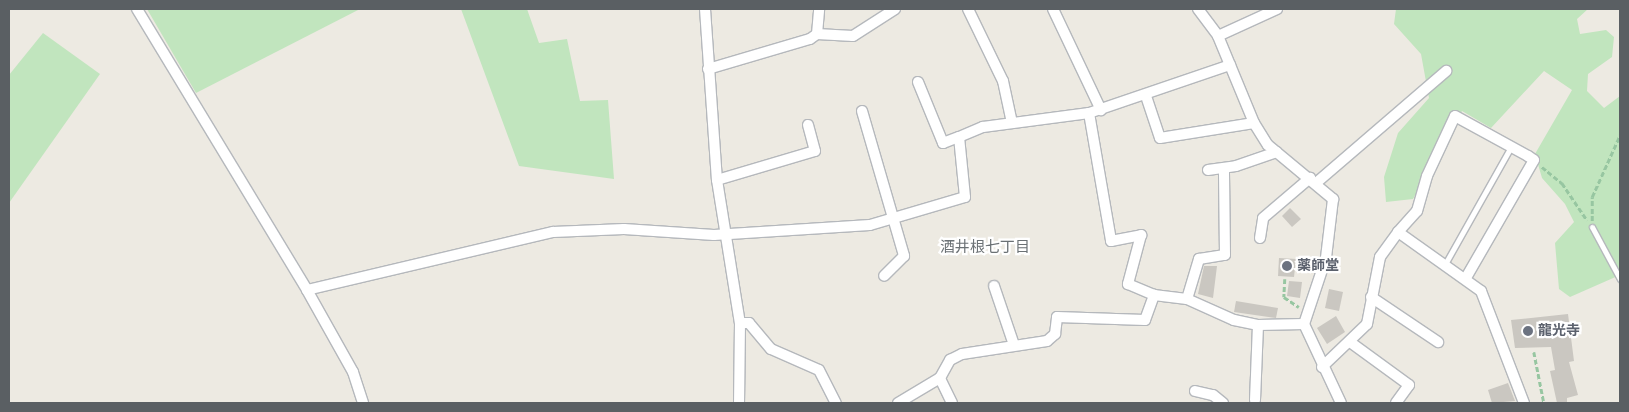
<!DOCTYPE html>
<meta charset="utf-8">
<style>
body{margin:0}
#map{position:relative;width:1629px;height:412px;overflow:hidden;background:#edeae2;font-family:"Fira Sans","Noto Sans JP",sans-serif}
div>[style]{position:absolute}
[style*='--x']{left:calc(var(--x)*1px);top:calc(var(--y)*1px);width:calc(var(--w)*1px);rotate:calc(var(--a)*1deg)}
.green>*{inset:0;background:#c1e5be}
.building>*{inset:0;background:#cac7c1}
.path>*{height:2.5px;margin-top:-1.25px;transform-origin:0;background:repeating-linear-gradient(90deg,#97c6a1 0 5px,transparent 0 7.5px)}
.roads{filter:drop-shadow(1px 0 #b5b8bc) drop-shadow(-1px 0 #b5b8bc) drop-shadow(0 1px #b5b8bc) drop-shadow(0 -1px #b5b8bc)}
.service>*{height:5px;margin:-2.5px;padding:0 2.5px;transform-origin:2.5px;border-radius:2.5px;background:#fff}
.minor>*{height:10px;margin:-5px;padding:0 5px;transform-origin:5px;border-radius:5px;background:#fff}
.dots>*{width:14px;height:14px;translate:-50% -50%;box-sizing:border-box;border:2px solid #fff;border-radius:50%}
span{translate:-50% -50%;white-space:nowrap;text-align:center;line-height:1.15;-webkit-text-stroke:4.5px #fff;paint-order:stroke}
.worship-label{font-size:14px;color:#5b616d;font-weight:700}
.left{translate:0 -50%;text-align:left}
.neighbourhood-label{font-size:15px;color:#6b7175}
.frame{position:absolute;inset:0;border:10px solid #5a5f63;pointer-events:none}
</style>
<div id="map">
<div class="green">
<i style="clip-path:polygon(147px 9px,360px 9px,196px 93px)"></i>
<i style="clip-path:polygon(461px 9px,527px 9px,539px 43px,567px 39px,580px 101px,608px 100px,614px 179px,519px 166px)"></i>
<i style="clip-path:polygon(1396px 9px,1588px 9px,1577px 19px,1580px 34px,1606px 30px,1614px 37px,1612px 57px,1588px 74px,1587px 91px,1604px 108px,1620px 96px,1620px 275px,1570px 297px,1559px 289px,1555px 243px,1574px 222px,1565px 204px,1542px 178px,1535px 154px,1572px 90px,1544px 71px,1491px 128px,1462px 111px,1413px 199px,1386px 202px,1384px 177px,1398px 133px,1429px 98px,1421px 54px,1394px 24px)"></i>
<i style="clip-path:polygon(43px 33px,100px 74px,9px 203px,9px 75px)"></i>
</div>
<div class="building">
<i style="clip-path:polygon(1290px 208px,1301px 219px,1292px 227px,1282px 216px)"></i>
<i style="clip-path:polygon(1279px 258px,1296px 259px,1294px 277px,1278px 276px)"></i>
<i style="clip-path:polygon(1204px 266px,1217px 266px,1213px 298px,1198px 294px)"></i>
<i style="clip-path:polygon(1289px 281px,1302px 282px,1300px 298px,1287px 296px)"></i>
<i style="clip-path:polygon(1329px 289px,1343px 292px,1339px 311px,1325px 308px)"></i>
<i style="clip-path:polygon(1236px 301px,1278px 308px,1276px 318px,1234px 312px)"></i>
<i style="clip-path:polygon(1568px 314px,1574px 361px,1569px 362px,1578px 395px,1567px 398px,1567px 403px,1557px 403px,1550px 371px,1555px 370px,1551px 347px,1515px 348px,1511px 320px)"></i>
<i style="clip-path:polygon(1336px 316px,1345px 332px,1327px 344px,1317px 328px)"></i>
<i style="clip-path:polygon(1508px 383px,1515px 401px,1492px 403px,1488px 390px)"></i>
</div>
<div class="path">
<i style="--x:1542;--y:167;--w:26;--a:39"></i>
<i style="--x:1562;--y:183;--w:45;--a:56"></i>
<i style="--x:1592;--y:221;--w:24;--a:-90"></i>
<i style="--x:1592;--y:197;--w:68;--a:-65.7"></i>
<i style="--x:1285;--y:279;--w:18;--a:93"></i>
<i style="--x:1284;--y:297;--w:18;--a:34"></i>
<i style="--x:1534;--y:352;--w:52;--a:78.9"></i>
</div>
<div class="roads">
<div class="service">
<i style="--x:1592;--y:227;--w:59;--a:61.7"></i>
<i style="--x:1445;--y:264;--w:134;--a:-60.6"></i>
</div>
<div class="minor">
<i style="--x:137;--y:9;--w:328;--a:58.8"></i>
<i style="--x:307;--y:290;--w:94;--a:60.7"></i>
<i style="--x:353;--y:372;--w:33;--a:72"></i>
<i style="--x:705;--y:9;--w:171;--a:86"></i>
<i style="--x:717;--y:180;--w:145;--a:80.9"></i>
<i style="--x:740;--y:323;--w:80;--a:90.7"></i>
<i style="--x:968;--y:9;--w:80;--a:64.1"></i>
<i style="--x:1003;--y:81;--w:43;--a:77.9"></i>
<i style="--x:1053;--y:9;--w:112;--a:64.6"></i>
<i style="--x:1198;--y:9;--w:34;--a:53"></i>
<i style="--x:1218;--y:36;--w:94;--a:67.5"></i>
<i style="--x:1254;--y:123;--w:26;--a:58"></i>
<i style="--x:1268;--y:145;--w:85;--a:39.7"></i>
<i style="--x:1333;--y:199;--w:59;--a:96.8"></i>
<i style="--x:1326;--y:258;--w:70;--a:108.4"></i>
<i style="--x:1304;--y:324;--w:87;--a:64.9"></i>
<i style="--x:817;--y:34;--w:25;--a:-85"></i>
<i style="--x:1218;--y:36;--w:65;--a:-24.6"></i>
<i style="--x:708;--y:69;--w:106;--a:-16.4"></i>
<i style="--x:810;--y:39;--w:9;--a:-36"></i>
<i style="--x:817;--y:34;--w:36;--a:3"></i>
<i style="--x:853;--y:36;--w:50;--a:-32.7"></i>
<i style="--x:918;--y:82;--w:66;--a:67.7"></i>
<i style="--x:943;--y:143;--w:17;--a:-21"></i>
<i style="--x:1146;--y:96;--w:44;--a:71.6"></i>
<i style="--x:1160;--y:138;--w:95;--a:-9.1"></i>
<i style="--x:862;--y:111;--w:151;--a:73.8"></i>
<i style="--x:904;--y:256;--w:28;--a:135"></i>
<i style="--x:1089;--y:113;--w:130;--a:80.2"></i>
<i style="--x:1111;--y:241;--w:31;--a:-11"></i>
<i style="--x:1141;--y:235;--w:51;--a:104.9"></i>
<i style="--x:1128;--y:284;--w:28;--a:23"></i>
<i style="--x:1154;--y:295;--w:33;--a:7"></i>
<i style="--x:1187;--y:299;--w:51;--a:24.1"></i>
<i style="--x:1234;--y:320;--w:25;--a:12"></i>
<i style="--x:1258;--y:325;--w:46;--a:-1.2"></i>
<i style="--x:1208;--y:170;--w:28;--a:-8"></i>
<i style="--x:1236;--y:166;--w:43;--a:-18.9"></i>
<i style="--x:717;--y:180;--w:102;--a:-16.5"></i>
<i style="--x:815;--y:151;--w:27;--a:-105"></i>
<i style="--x:1316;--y:183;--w:172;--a:-40.7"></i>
<i style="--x:1398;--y:232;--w:28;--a:-48"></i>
<i style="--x:1417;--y:211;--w:36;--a:-74"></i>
<i style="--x:1427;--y:176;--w:66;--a:-65"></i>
<i style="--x:1455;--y:116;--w:83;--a:28.7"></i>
<i style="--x:1528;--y:156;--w:7;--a:34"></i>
<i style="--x:1534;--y:160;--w:136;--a:120"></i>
<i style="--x:1260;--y:238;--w:20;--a:-81"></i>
<i style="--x:1263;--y:218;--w:62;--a:-40.4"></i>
<i style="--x:994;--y:286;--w:62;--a:71.3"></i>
<i style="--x:307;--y:290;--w:253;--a:-13.3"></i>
<i style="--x:553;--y:232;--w:71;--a:-2.4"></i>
<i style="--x:624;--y:229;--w:90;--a:3.8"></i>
<i style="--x:714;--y:235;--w:156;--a:-3.7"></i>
<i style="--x:870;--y:225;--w:99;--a:-16.4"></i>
<i style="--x:965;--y:197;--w:60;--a:-95.7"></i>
<i style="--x:959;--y:137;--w:26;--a:-23"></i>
<i style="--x:983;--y:127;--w:107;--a:-7.5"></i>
<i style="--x:1089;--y:113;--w:149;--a:-18.8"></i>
<i style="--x:1371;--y:297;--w:81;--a:33.9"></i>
<i style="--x:1187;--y:299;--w:42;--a:-73.3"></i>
<i style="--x:1199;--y:259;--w:26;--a:-9"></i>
<i style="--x:1225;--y:255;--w:87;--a:-90.7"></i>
<i style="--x:740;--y:323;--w:9;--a:0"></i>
<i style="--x:749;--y:323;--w:34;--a:50"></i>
<i style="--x:771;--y:349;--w:52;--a:23.6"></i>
<i style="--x:819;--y:370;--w:37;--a:63"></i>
<i style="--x:1350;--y:342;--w:73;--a:36.1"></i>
<i style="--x:1409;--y:385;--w:22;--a:126"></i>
<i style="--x:1322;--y:367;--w:62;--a:-43.7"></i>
<i style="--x:1367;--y:324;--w:68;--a:-79"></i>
<i style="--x:1380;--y:257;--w:31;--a:-54"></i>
<i style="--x:1398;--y:232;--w:102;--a:35.4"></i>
<i style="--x:1481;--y:291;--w:120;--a:69"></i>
<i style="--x:1195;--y:391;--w:18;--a:13"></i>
<i style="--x:1213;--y:395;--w:13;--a:39"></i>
<i style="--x:1255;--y:400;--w:75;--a:-87.7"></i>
<i style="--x:898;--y:403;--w:49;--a:-30.8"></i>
<i style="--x:952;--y:403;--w:28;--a:-116"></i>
<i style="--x:940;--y:378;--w:21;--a:-61"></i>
<i style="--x:950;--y:360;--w:13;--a:-27"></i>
<i style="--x:962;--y:354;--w:86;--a:-8.7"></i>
<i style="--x:1047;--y:341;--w:11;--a:-41"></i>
<i style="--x:1055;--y:334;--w:17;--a:-83"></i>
<i style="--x:1057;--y:317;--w:88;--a:2"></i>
<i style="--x:1145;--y:320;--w:27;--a:-70"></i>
</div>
</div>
<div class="dots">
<i style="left:1287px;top:266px;background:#6b7280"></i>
<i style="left:1528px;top:331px;background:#6b7280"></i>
</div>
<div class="worship-label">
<span class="left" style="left:1297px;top:266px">薬師堂</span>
<span class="left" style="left:1538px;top:331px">龍光寺</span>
</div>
<div class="neighbourhood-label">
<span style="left:985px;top:248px">酒井根七丁目</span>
</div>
<div class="frame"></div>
</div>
